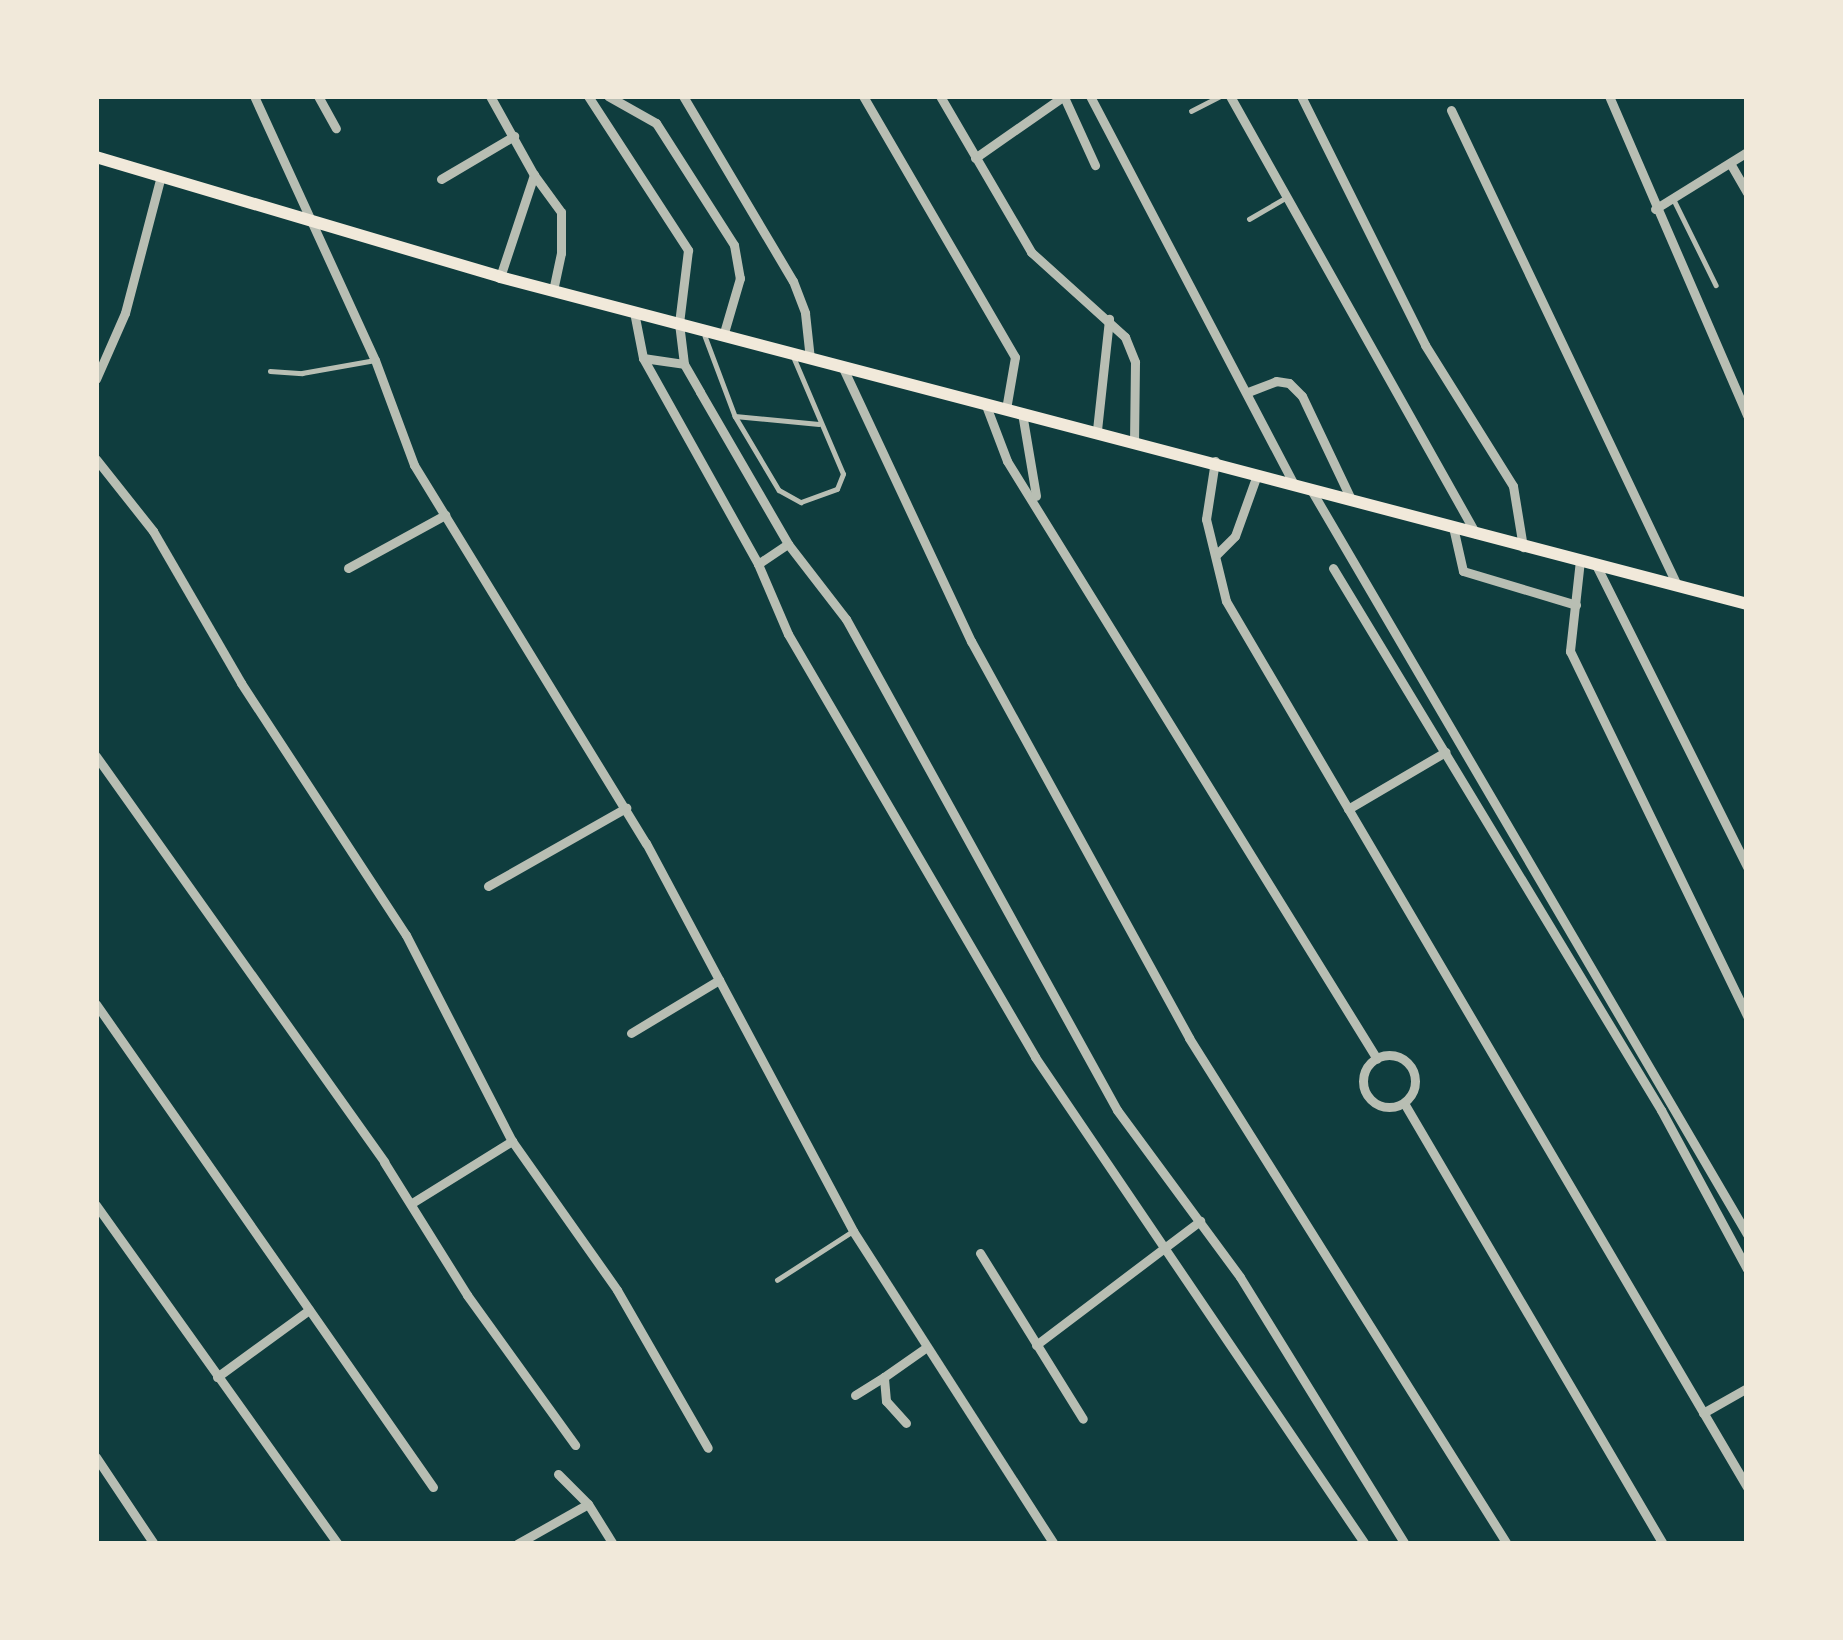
<!DOCTYPE html>
<style>
body{margin:0}
#map{position:relative;width:1843px;height:1640px;overflow:hidden;background:#0f3d3e;font-family:"PT Sans",sans-serif}
div>[style]{position:absolute}
[style*='--x']{left:calc(var(--x)*1px);top:calc(var(--y)*1px);width:calc(var(--w)*1px);rotate:calc(var(--a)*1deg)}
.service>*{height:4.5px;margin:-2.25px;padding:0 2.25px;transform-origin:2.25px;border-radius:2.25px;background:#b8beb3}
.minor>*{height:9px;margin:-4.5px;padding:0 4.5px;transform-origin:4.5px;border-radius:4.5px;background:#b8beb3}
.minor>.ring{margin:-4.5px;padding:0;box-sizing:content-box;background:none;border:9px solid #b8beb3;border-radius:50%}
.secondary>*{height:12px;margin:-6px;padding:0 6px;transform-origin:6px;border-radius:6px;background:#f1e9da}
span{translate:-50% -50%;white-space:nowrap;text-align:center;line-height:1.15;-webkit-text-stroke:12px #f1e9da;paint-order:stroke}
.frame{position:absolute;inset:0;border:99px solid #f1e9da;pointer-events:none}
</style>
<div id="map">
<div class="service">
<i style="--x:1191;--y:111;--w:34;--a:-27"></i>
<i style="--x:1673;--y:198;--w:97;--a:63.7"></i>
<i style="--x:1249;--y:219;--w:44;--a:-30.1"></i>
<i style="--x:705;--y:336;--w:85;--a:69.4"></i>
<i style="--x:735;--y:416;--w:86;--a:59.3"></i>
<i style="--x:779;--y:490;--w:25;--a:29"></i>
<i style="--x:801;--y:502;--w:38;--a:-20"></i>
<i style="--x:837;--y:489;--w:16;--a:-68"></i>
<i style="--x:843;--y:474;--w:125;--a:-113.1"></i>
<i style="--x:270;--y:371;--w:32;--a:4"></i>
<i style="--x:302;--y:373;--w:74;--a:-10.1"></i>
<i style="--x:735;--y:416;--w:84;--a:5.4"></i>
<i style="--x:777;--y:1280;--w:90;--a:-32.8"></i>
</div>
<div class="minor">
<i style="--x:254;--y:96;--w:290;--a:65.4"></i>
<i style="--x:375;--y:360;--w:112;--a:69.6"></i>
<i style="--x:414;--y:465;--w:444;--a:58.5"></i>
<i style="--x:646;--y:843;--w:440;--a:61.9"></i>
<i style="--x:853;--y:1231;--w:372;--a:57.3"></i>
<i style="--x:318;--y:96;--w:37;--a:61"></i>
<i style="--x:490;--y:96;--w:90;--a:60.9"></i>
<i style="--x:534;--y:175;--w:46;--a:53.9"></i>
<i style="--x:561;--y:212;--w:41;--a:90"></i>
<i style="--x:561;--y:253;--w:38;--a:102"></i>
<i style="--x:588;--y:96;--w:184;--a:57"></i>
<i style="--x:688;--y:250;--w:74;--a:97"></i>
<i style="--x:679;--y:323;--w:41;--a:83"></i>
<i style="--x:684;--y:364;--w:32;--a:60"></i>
<i style="--x:700;--y:392;--w:176;--a:59.9"></i>
<i style="--x:788;--y:544;--w:95;--a:52.3"></i>
<i style="--x:846;--y:619;--w:561;--a:61.1"></i>
<i style="--x:1117;--y:1110;--w:207;--a:53.6"></i>
<i style="--x:1240;--y:1277;--w:314;--a:58.3"></i>
<i style="--x:608;--y:96;--w:55;--a:29.4"></i>
<i style="--x:656;--y:123;--w:145;--a:57.4"></i>
<i style="--x:734;--y:245;--w:34;--a:80"></i>
<i style="--x:740;--y:278;--w:60;--a:106.3"></i>
<i style="--x:683;--y:96;--w:215;--a:59.3"></i>
<i style="--x:793;--y:281;--w:34;--a:69"></i>
<i style="--x:805;--y:313;--w:46;--a:83.8"></i>
<i style="--x:863;--y:96;--w:302;--a:59.8"></i>
<i style="--x:1015;--y:357;--w:53;--a:99.8"></i>
<i style="--x:940;--y:96;--w:181;--a:59.7"></i>
<i style="--x:1031;--y:252;--w:127;--a:42.1"></i>
<i style="--x:1125;--y:337;--w:27;--a:68"></i>
<i style="--x:1135;--y:362;--w:77;--a:90.7"></i>
<i style="--x:1090;--y:96;--w:436;--a:62.3"></i>
<i style="--x:1230;--y:96;--w:502;--a:60.68"></i>
<i style="--x:1301;--y:96;--w:278;--a:63.5"></i>
<i style="--x:1425;--y:345;--w:166;--a:58"></i>
<i style="--x:1513;--y:486;--w:62;--a:80.7"></i>
<i style="--x:1609;--y:96;--w:348;--a:66.6"></i>
<i style="--x:1064;--y:97;--w:75;--a:65.5"></i>
<i style="--x:1451;--y:110;--w:526;--a:64.56"></i>
<i style="--x:975;--y:158;--w:108;--a:-34.9"></i>
<i style="--x:1730;--y:163;--w:34;--a:60"></i>
<i style="--x:441;--y:179;--w:85;--a:-30.5"></i>
<i style="--x:1655;--y:209;--w:108;--a:-31.8"></i>
<i style="--x:500;--y:277;--w:108;--a:-71.6"></i>
<i style="--x:634;--y:312;--w:47;--a:78.9"></i>
<i style="--x:643;--y:358;--w:236;--a:60.8"></i>
<i style="--x:758;--y:564;--w:76;--a:66.8"></i>
<i style="--x:788;--y:634;--w:490;--a:59.7"></i>
<i style="--x:1035;--y:1057;--w:588;--a:55.88"></i>
<i style="--x:643;--y:358;--w:41;--a:8.3"></i>
<i style="--x:843;--y:368;--w:302;--a:64.9"></i>
<i style="--x:971;--y:641;--w:453;--a:61.2"></i>
<i style="--x:1189;--y:1038;--w:598;--a:57.85"></i>
<i style="--x:96;--y:379;--w:72;--a:-66.3"></i>
<i style="--x:125;--y:313;--w:142;--a:-75.3"></i>
<i style="--x:1248;--y:392;--w:30;--a:-21"></i>
<i style="--x:1276;--y:381;--w:13;--a:9"></i>
<i style="--x:1289;--y:383;--w:18;--a:45"></i>
<i style="--x:1302;--y:396;--w:114;--a:64.6"></i>
<i style="--x:985;--y:403;--w:62;--a:69.2"></i>
<i style="--x:1007;--y:461;--w:703;--a:58.25"></i>
<i style="--x:1022;--y:413;--w:84;--a:80.4"></i>
<i style="--x:1097;--y:430;--w:112;--a:-83.8"></i>
<i style="--x:96;--y:459;--w:92;--a:51.6"></i>
<i style="--x:153;--y:531;--w:176;--a:59.9"></i>
<i style="--x:241;--y:683;--w:301;--a:56.8"></i>
<i style="--x:406;--y:935;--w:232;--a:62.8"></i>
<i style="--x:512;--y:1141;--w:182;--a:54.8"></i>
<i style="--x:617;--y:1290;--w:182;--a:60.1"></i>
<i style="--x:1215;--y:461;--w:59;--a:98.8"></i>
<i style="--x:1206;--y:519;--w:84;--a:76.3"></i>
<i style="--x:1226;--y:601;--w:1028;--a:59.54"></i>
<i style="--x:1310;--y:488;--w:865;--a:59.64"></i>
<i style="--x:1453;--y:527;--w:45;--a:77.2"></i>
<i style="--x:1463;--y:571;--w:118;--a:16.7"></i>
<i style="--x:1217;--y:554;--w:25;--a:-45"></i>
<i style="--x:1235;--y:536;--w:65;--a:-70.2"></i>
<i style="--x:1580;--y:560;--w:92;--a:96.3"></i>
<i style="--x:1570;--y:651;--w:406;--a:64.1"></i>
<i style="--x:758;--y:564;--w:36;--a:-34"></i>
<i style="--x:1596;--y:565;--w:338;--a:63.4"></i>
<i style="--x:348;--y:568;--w:111;--a:-28.7"></i>
<i style="--x:1333;--y:568;--w:634;--a:58.82"></i>
<i style="--x:1661;--y:1110;--w:181;--a:61.6"></i>
<i style="--x:96;--y:756;--w:498;--a:54.6"></i>
<i style="--x:384;--y:1162;--w:157;--a:58"></i>
<i style="--x:467;--y:1295;--w:185;--a:54.2"></i>
<i style="--x:1348;--y:809;--w:113;--a:-30.4"></i>
<i style="--x:488;--y:886;--w:159;--a:-29.5"></i>
<i style="--x:96;--y:1004;--w:589;--a:55.1"></i>
<i style="--x:631;--y:1033;--w:103;--a:-31.1"></i>
<i class="ring" style="left:1363px;top:1055px;width:43px;height:43px"></i>
<i style="--x:1404;--y:1103;--w:511;--a:59.57"></i>
<i style="--x:412;--y:1203;--w:118;--a:-31.8"></i>
<i style="--x:96;--y:1205;--w:417;--a:54.5"></i>
<i style="--x:980;--y:1253;--w:195;--a:58.2"></i>
<i style="--x:1036;--y:1345;--w:206;--a:-37.1"></i>
<i style="--x:217;--y:1377;--w:114;--a:-36.1"></i>
<i style="--x:855;--y:1395;--w:34;--a:-32"></i>
<i style="--x:1703;--y:1413;--w:51;--a:-29.6"></i>
<i style="--x:906;--y:1423;--w:30;--a:-132"></i>
<i style="--x:886;--y:1401;--w:24;--a:-95"></i>
<i style="--x:884;--y:1377;--w:49;--a:-35"></i>
<i style="--x:96;--y:1457;--w:105;--a:56.3"></i>
<i style="--x:558;--y:1474;--w:42;--a:45"></i>
<i style="--x:588;--y:1504;--w:47;--a:58"></i>
<i style="--x:517;--y:1544;--w:81;--a:-29.4"></i>
</div>
<div class="secondary">
<i style="--x:96;--y:157;--w:421;--a:16.5"></i>
<i style="--x:500;--y:277;--w:1289;--a:14.69"></i>
</div>
<div class="frame"></div>
</div>
